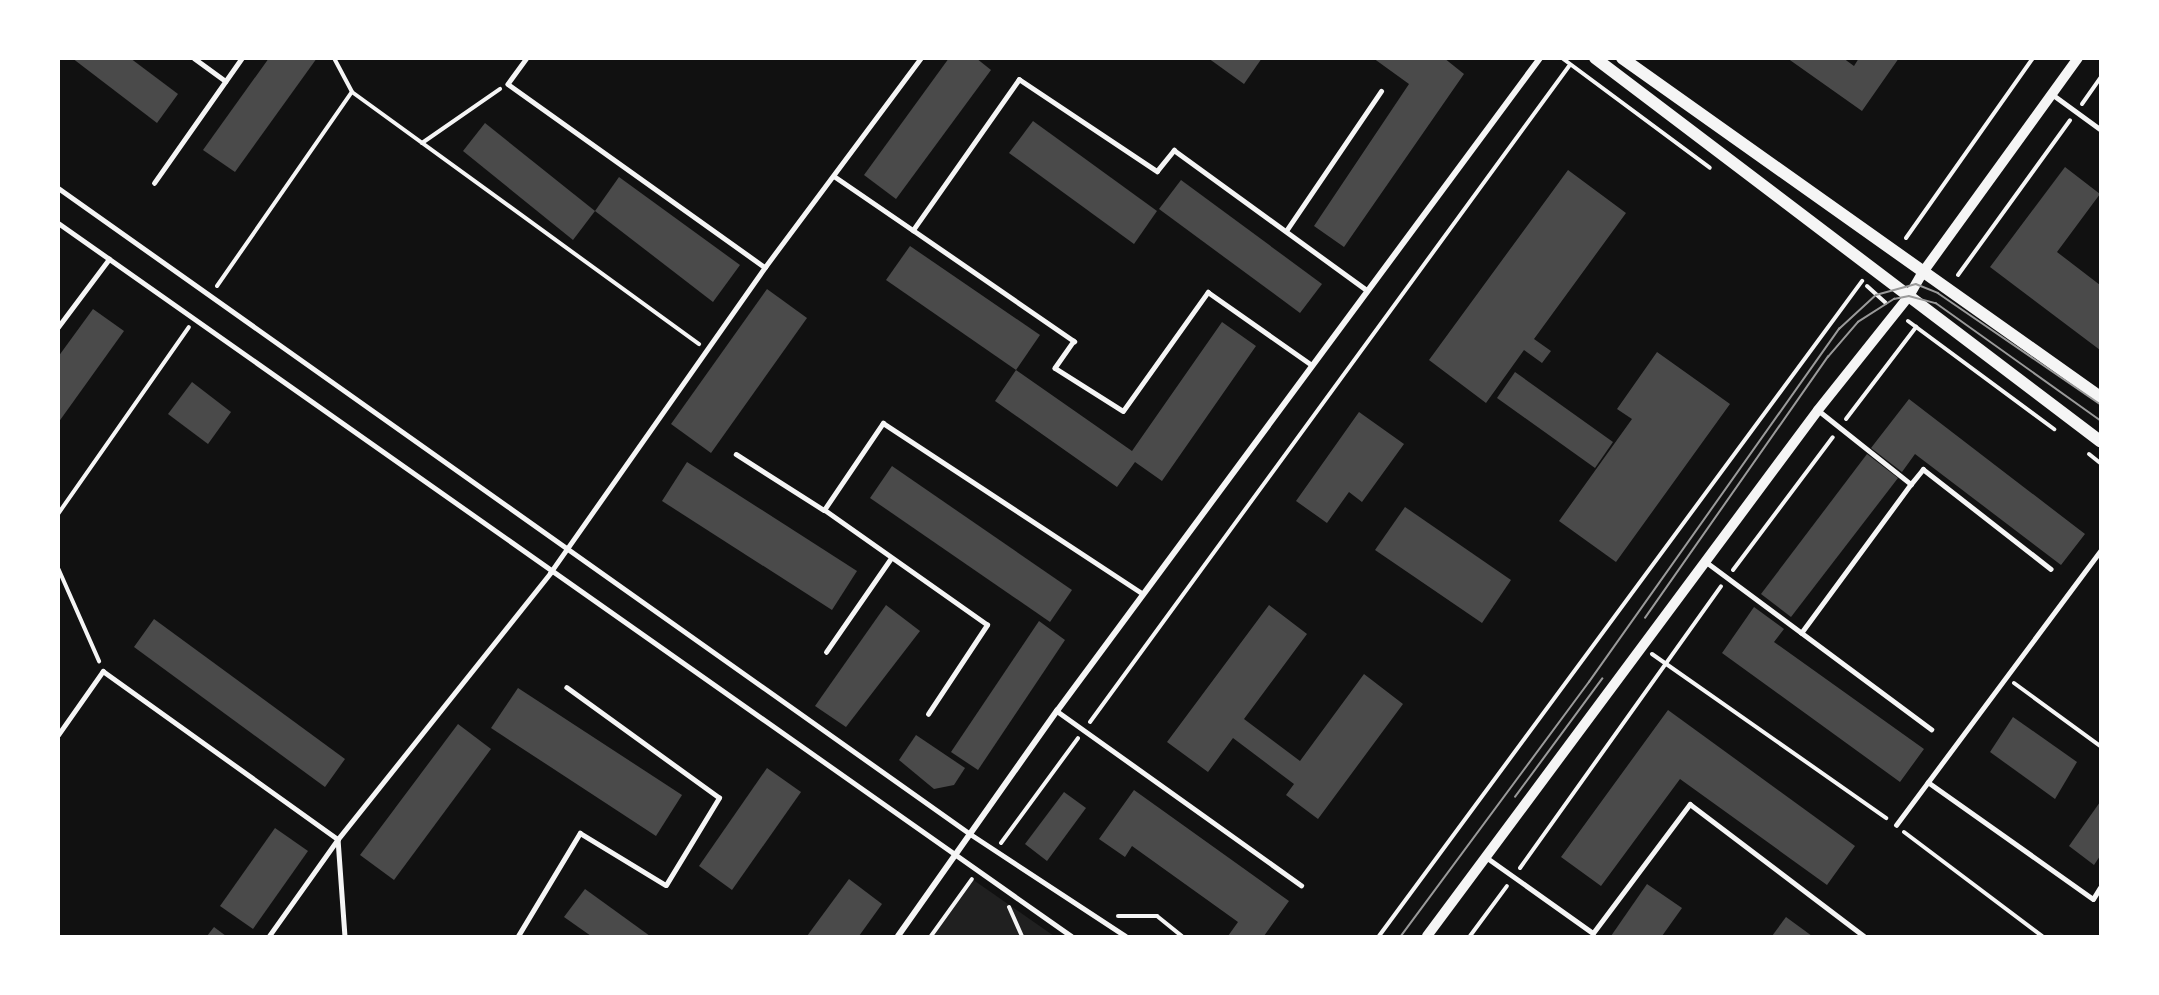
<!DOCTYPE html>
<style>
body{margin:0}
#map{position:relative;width:2159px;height:995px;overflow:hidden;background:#111;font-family:"DM Sans",sans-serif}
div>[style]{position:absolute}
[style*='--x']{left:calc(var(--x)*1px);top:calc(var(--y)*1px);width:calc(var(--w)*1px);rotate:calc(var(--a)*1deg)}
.green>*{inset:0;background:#202020}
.building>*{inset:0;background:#4a4a4a}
.path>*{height:4px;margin:-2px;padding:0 2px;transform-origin:2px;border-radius:2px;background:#f5f5f5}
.service>*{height:4.5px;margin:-2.25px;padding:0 2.25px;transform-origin:2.25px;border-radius:2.25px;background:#f5f5f5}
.pedestrian>*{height:5px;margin:-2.5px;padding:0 2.5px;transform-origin:2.5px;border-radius:2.5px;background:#f5f5f5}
.minor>*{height:6px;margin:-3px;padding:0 3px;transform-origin:3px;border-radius:3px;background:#f5f5f5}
.tertiary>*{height:10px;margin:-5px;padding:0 5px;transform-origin:5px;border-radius:5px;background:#f5f5f5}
.secondary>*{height:12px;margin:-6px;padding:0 6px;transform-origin:6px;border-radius:6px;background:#f5f5f5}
.tram>*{height:1.5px;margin:-0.75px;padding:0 0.75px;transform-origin:0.75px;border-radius:0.75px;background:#9a9a9a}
span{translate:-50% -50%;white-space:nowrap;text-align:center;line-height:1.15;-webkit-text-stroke:6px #fff;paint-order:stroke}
.frame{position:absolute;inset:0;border:60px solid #fff;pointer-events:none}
</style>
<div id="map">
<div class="green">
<i style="clip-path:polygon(972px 879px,1054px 936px,930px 936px)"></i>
</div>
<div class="building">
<i style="clip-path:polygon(72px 58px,130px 58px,178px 94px,157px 123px)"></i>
<i style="clip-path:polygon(269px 58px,317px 58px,235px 172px,203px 150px)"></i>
<i style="clip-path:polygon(949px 58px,976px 58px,991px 70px,896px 199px,864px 175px)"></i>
<i style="clip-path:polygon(1208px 58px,1262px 58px,1244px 84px)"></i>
<i style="clip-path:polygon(1373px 58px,1444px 58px,1464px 74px,1344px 247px,1314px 226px,1409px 84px)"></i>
<i style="clip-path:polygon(1787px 58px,1843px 58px,1854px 66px,1859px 58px,1899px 58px,1862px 111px)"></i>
<i style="clip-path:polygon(1033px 121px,1157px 211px,1134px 244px,1009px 153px)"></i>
<i style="clip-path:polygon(485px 123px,595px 211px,573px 240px,463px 151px)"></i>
<i style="clip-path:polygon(2065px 167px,2100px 194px,2057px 252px,2100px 285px,2100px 350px,1990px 267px)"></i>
<i style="clip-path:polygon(1568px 170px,1626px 213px,1534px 339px,1551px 351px,1542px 363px,1524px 350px,1486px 403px,1429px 360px)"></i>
<i style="clip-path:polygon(619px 177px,740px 265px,713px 302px,595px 211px)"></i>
<i style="clip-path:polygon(1181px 180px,1322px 284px,1300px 313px,1159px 209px)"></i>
<i style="clip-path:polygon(910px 246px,1040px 335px,1016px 370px,886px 280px)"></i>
<i style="clip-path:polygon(767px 289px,807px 318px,711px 453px,671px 424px)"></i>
<i style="clip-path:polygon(93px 309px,124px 331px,58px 423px,58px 357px)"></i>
<i style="clip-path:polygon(1222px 322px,1256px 346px,1162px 481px,1135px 462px,1117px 487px,995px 401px,1016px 370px,1132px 451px)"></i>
<i style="clip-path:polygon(1657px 352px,1730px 404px,1616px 562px,1559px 521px,1632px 419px,1617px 409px)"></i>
<i style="clip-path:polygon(1515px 372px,1613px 442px,1595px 468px,1497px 398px)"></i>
<i style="clip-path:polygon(192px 382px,231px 412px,208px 444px,168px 414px)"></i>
<i style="clip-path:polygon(1909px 399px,2085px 534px,2061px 565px,1915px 454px,1902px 472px,1871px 448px)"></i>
<i style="clip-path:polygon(1359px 412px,1404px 444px,1362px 502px,1349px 492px,1327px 523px,1296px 501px)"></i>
<i style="clip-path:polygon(1867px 454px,1898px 478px,1791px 617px,1761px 594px)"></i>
<i style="clip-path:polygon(687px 462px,857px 571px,832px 610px,662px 501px)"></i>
<i style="clip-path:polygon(892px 466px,1072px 590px,1050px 622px,870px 498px)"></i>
<i style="clip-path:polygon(1405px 507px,1511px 580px,1482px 623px,1375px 550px)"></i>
<i style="clip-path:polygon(886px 605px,920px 631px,846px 727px,815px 706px)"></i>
<i style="clip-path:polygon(1269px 605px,1307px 634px,1244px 719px,1300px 761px,1364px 674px,1403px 704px,1318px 819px,1286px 795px,1294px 784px,1233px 738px,1208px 772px,1167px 742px)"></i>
<i style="clip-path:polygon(1754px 607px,1784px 629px,1774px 642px,1924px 749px,1900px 782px,1722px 653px)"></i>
<i style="clip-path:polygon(154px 619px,345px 759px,325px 787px,134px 647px)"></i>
<i style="clip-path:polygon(1039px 621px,1065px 640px,978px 770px,951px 752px)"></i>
<i style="clip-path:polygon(518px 688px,682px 795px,656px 836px,491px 728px)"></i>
<i style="clip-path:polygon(1668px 710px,1855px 846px,1827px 885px,1680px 779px,1601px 886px,1561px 857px)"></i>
<i style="clip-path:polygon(2013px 717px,2077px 762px,2055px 799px,1990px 752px)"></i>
<i style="clip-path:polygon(458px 724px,491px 749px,394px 880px,360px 855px)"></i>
<i style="clip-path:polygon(916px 735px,965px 768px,954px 785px,934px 789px,899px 760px)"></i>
<i style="clip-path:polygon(767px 768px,801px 792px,732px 890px,699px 866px)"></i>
<i style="clip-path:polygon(1134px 790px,1289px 901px,1264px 936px,1228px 936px,1238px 922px,1132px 846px,1125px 857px,1099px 839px)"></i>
<i style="clip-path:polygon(1064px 792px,1086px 808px,1047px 861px,1025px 844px)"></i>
<i style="clip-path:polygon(2100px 802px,2100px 856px,2094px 865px,2069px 846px)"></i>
<i style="clip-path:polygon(275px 828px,308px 851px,253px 929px,220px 906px)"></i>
<i style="clip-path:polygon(849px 879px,882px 904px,859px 936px,807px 936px)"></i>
<i style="clip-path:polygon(1647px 884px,1682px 908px,1662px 936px,1611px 936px)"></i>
<i style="clip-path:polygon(585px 889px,650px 936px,591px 936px,564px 917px)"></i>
<i style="clip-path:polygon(1786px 917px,1812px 936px,1772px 936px)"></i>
<i style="clip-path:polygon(214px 927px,226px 936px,207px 936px)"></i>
</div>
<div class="path">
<i style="--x:334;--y:58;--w:38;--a:62"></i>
<i style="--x:352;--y:92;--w:429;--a:36"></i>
<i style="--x:1562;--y:58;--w:184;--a:36.6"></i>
<i style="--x:2082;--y:104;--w:32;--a:-55"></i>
<i style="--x:422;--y:143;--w:95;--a:-34.7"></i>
<i style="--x:1906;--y:238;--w:220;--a:-54.8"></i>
<i style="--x:1958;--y:275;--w:191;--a:-54.1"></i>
<i style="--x:217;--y:286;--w:236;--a:-55.2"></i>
<i style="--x:1867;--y:286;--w:25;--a:42"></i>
<i style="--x:1908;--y:321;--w:182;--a:36.5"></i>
<i style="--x:1846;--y:419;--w:116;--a:-52.7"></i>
<i style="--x:2089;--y:454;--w:14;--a:39"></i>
<i style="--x:58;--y:514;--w:228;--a:-55"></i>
<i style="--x:58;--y:568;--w:102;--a:66.2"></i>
<i style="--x:1733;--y:570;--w:166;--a:-53.1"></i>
<i style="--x:1652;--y:654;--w:286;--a:35"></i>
<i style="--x:2014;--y:683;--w:107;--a:36.2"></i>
<i style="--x:1090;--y:722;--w:812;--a:-53.86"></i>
<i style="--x:1904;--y:832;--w:173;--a:37"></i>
<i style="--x:1001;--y:843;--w:130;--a:-53.7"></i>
<i style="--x:1520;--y:868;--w:346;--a:-54.5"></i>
<i style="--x:1009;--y:907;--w:32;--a:66"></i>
<i style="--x:1118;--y:916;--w:39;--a:0"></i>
<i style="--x:1157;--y:916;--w:32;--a:39"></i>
<i style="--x:931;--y:936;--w:70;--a:-54.3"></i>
<i style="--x:1379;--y:936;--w:814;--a:-53.59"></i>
<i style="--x:1470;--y:936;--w:62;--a:-53.5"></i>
</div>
<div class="service">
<i style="--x:194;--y:58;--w:39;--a:36"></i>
<i style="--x:527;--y:58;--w:32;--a:126"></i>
<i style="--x:508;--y:84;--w:315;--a:35.5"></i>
<i style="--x:2052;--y:94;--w:59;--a:36.1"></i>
<i style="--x:834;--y:176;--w:96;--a:34.4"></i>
<i style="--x:913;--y:230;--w:184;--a:-54.9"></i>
<i style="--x:1019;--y:79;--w:166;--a:33.7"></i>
<i style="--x:1157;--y:171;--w:27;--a:-51"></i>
<i style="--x:1174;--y:150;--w:238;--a:36"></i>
<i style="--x:154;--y:183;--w:153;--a:-54.9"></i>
<i style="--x:913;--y:230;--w:196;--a:34.6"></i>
<i style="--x:1074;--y:341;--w:33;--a:125"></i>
<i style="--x:1055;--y:368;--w:80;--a:32.3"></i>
<i style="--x:1123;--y:411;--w:146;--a:-54.5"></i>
<i style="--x:1208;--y:292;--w:127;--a:35.1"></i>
<i style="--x:1286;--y:231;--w:169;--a:-55.8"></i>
<i style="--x:58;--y:327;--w:85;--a:-53.1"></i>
<i style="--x:1818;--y:410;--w:119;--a:38.5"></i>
<i style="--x:1911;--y:484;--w:19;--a:-51"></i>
<i style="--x:1923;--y:469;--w:162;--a:38"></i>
<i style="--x:736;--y:454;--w:104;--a:32.5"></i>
<i style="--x:1705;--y:561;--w:282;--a:36.6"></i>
<i style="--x:1801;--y:633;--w:185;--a:-53.6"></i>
<i style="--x:826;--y:652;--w:114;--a:-55.3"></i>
<i style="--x:1057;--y:711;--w:300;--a:35.5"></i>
<i style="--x:928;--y:714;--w:107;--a:-56.5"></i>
<i style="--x:987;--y:625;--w:199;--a:-144.8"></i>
<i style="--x:824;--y:510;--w:105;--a:-55.9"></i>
<i style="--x:883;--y:423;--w:311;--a:33.3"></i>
<i style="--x:58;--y:735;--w:78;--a:-54.9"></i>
<i style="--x:103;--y:671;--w:289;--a:35.6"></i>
<i style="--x:338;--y:839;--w:97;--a:85.9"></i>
<i style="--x:1928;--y:782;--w:202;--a:35.3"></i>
<i style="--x:2093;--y:899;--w:13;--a:-58"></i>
<i style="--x:1896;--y:825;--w:342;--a:-53.3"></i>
<i style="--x:1486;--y:857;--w:131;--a:35.4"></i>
<i style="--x:1593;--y:933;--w:161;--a:-53.1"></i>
<i style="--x:1690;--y:804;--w:218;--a:37.2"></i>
<i style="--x:269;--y:936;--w:119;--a:-54.6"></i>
<i style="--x:338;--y:839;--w:340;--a:-51.4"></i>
<i style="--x:550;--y:573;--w:374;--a:-54.9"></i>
<i style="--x:765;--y:267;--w:261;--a:-53.3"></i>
<i style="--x:518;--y:936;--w:120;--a:-59"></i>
<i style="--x:580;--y:833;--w:100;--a:31.2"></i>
<i style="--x:666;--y:885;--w:102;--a:-58.7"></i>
<i style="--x:719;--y:798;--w:188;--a:-144.1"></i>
</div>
<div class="pedestrian">
<i style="--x:58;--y:188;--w:1118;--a:35.31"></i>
<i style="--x:970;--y:834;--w:186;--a:33.3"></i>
<i style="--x:58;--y:223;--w:1239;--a:35.14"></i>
</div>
<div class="minor">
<i style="--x:898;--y:936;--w:276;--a:-54.8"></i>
<i style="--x:1057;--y:711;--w:812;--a:-53.51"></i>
</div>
<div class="tertiary">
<i style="--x:1427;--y:936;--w:655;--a:-53.37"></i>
<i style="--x:1818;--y:410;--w:146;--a:-51.4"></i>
<i style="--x:1909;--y:296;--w:28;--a:-60"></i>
<i style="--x:1923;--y:272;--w:264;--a:-54.1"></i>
</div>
<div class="secondary">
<i style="--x:1595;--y:58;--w:634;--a:37.18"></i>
<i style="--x:1622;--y:58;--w:586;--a:35.34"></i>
</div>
<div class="tram">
<i style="--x:1645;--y:618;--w:319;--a:-55"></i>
<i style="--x:1828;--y:357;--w:46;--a:-49.4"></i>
<i style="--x:1858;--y:322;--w:43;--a:-32.6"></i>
<i style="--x:1894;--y:299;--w:15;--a:-11"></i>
<i style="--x:1909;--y:296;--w:28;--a:15"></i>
<i style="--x:1936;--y:303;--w:201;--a:35.5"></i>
<i style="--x:1515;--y:797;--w:147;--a:-53.6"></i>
<i style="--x:1401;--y:936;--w:316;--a:-53.5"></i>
<i style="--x:1589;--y:682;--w:433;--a:-54.7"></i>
<i style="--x:1839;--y:329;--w:50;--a:-42.6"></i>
<i style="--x:1876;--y:295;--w:41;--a:-15.4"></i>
<i style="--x:1916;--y:284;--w:24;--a:22"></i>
<i style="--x:1938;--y:293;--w:196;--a:34.4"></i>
</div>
<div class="frame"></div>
</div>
